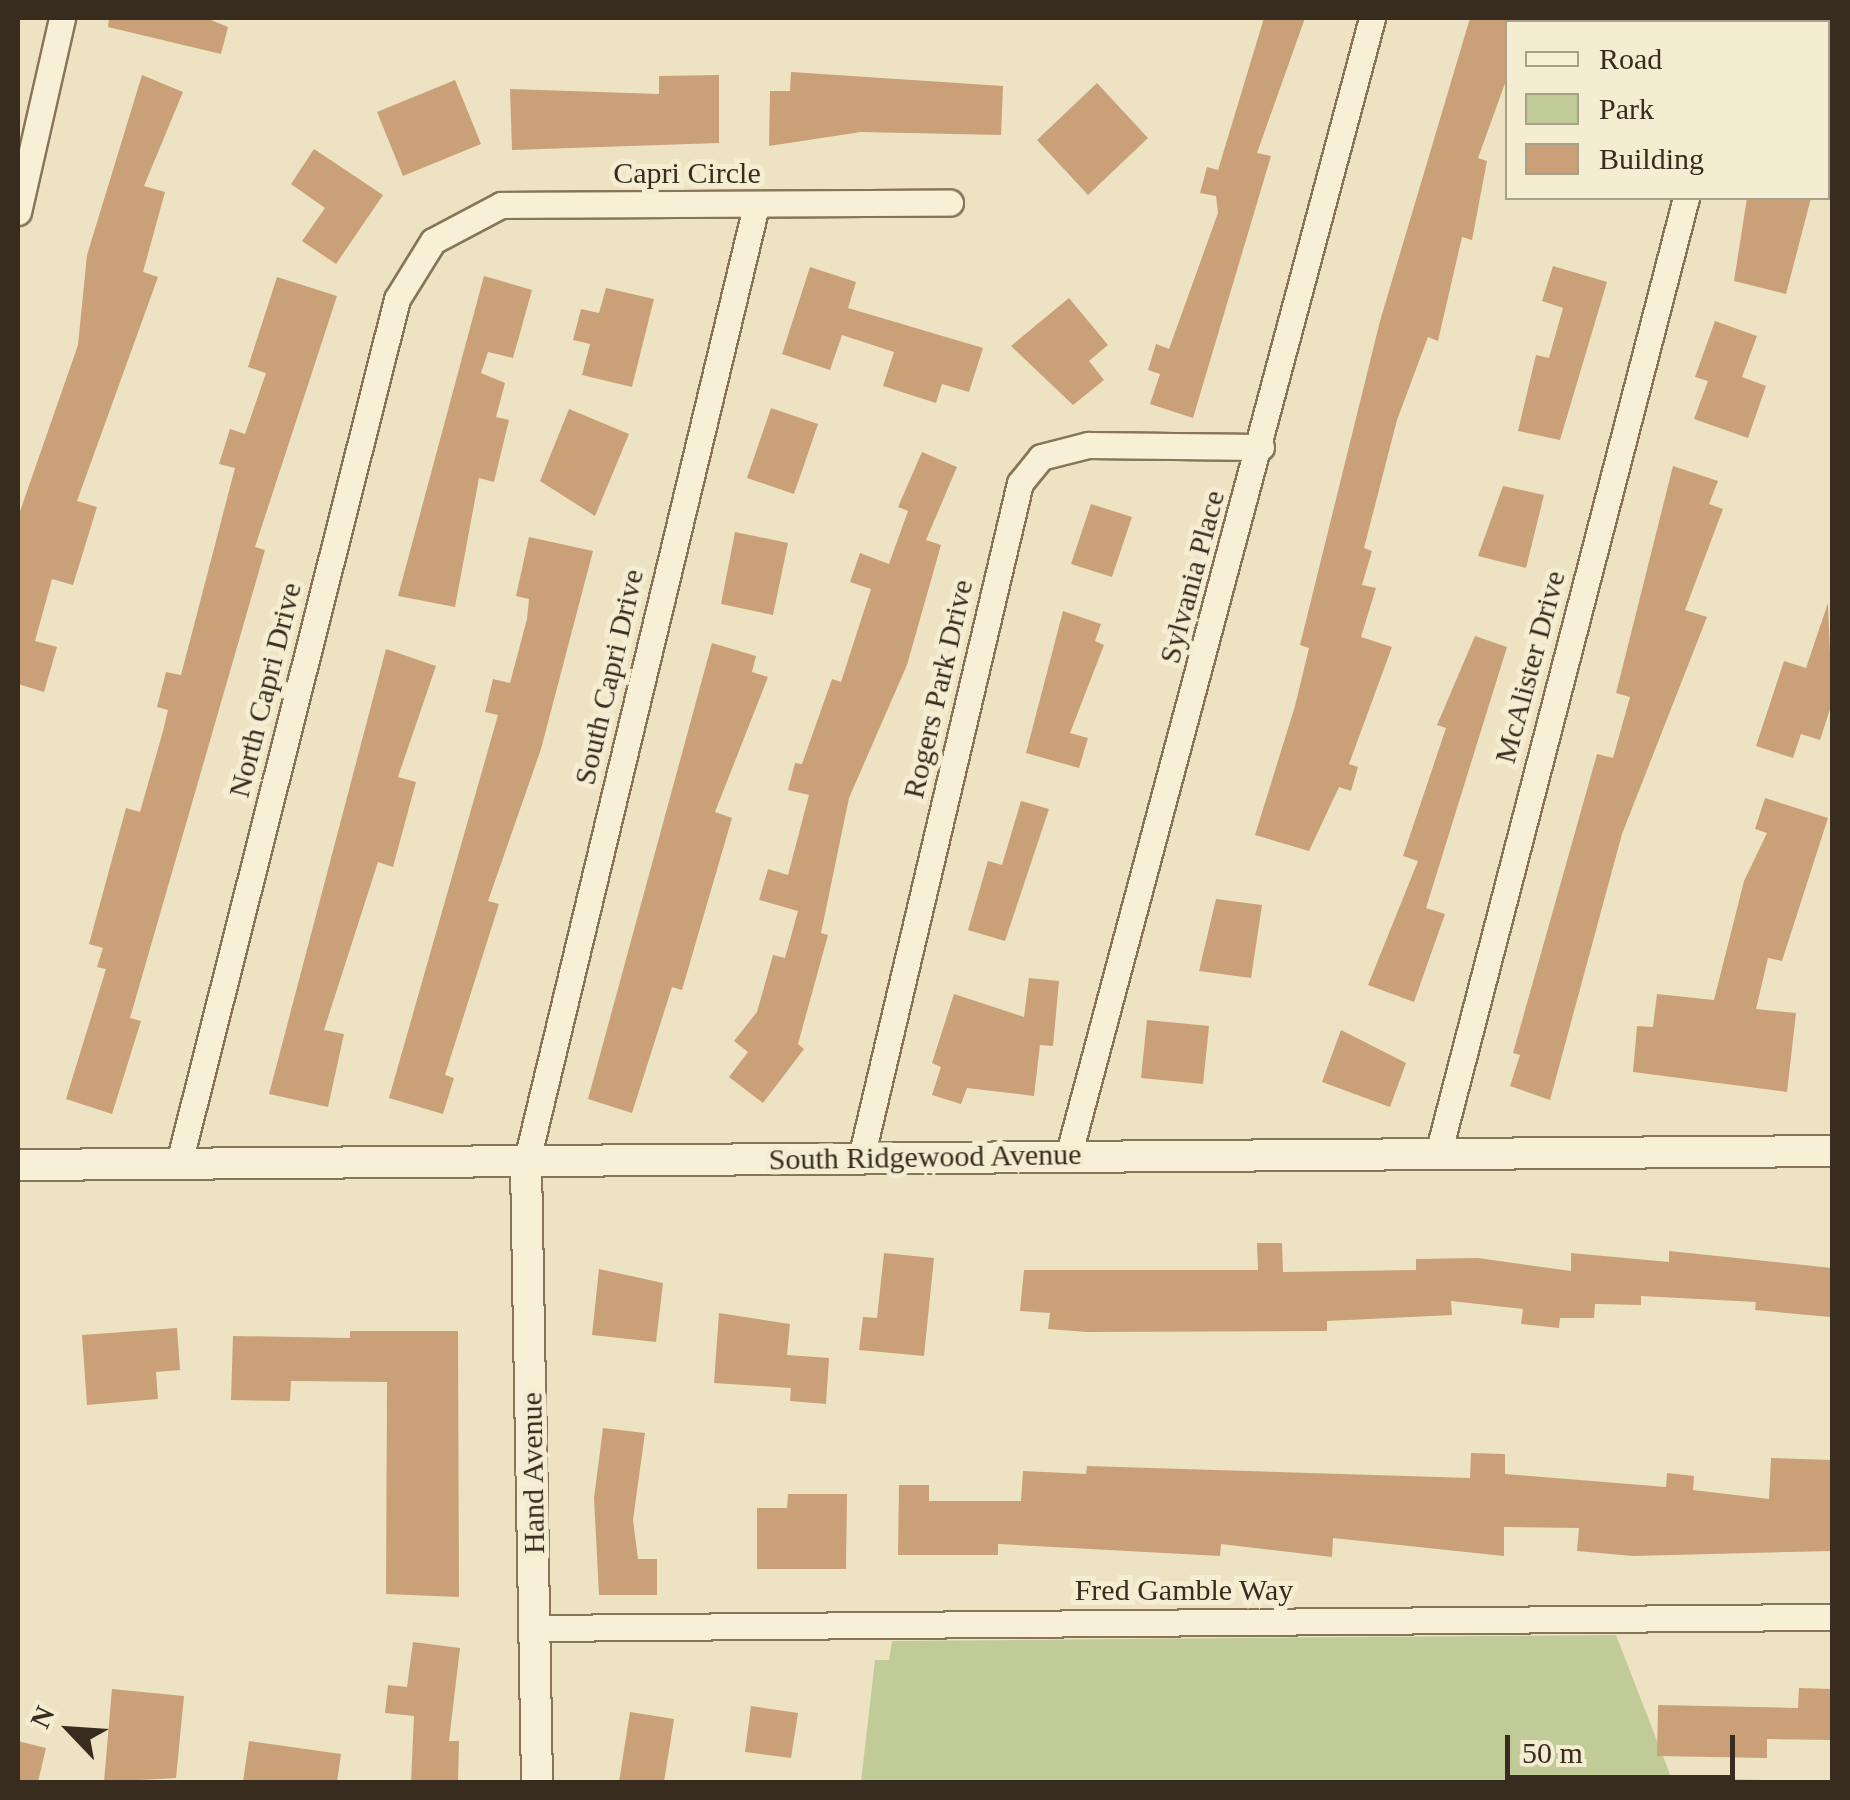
<!DOCTYPE html>
<style>
body{margin:0}
#map{position:relative;width:1850px;height:1800px;overflow:hidden;background:#ede3c3;font-family:Georgia,serif}
div>[style]{position:absolute}
[style*='--x']{left:calc(var(--x)*1px);top:calc(var(--y)*1px);width:calc(var(--w)*1px);rotate:calc(var(--a)*1deg)}
.green>*{inset:0;background:#c1cb97}
.building>*{inset:0;background:#caa079}
.roads{filter:drop-shadow(2px 0 #87755a) drop-shadow(-2px 0 #87755a) drop-shadow(0 2px #87755a) drop-shadow(0 -2px #87755a)}
.minor>*{height:25px;margin:-12.5px;padding:0 12.5px;transform-origin:12.5px;border-radius:12.5px;background:#f8f0d6}
.tertiary>*{height:30px;margin:-15px;padding:0 15px;transform-origin:15px;border-radius:15px;background:#f8f0d6}
span{translate:-50% -50%;white-space:nowrap;text-align:center;line-height:1.15;-webkit-text-stroke:10px #f5edd2;paint-order:stroke}
.street-label{font-size:30px;color:#372c1e}
.frame{position:absolute;inset:0;border:20px solid #372c1e;pointer-events:none}
.legend{position:absolute;left:1505px;top:20px;width:325px;height:180px;box-sizing:border-box;background:#f5edd2;border:2px solid #a9a08a;margin:0;padding:12px 18px;list-style:none;font-size:30px;color:#372c1e}
.legend li{display:flex;align-items:center;gap:20px;height:50px}
.legend b{width:50px;border:2px solid #a9a08a}
.north{position:absolute;left:20px;top:1680px;width:100px;height:100px;-webkit-text-stroke:8px #f5edd2;paint-order:stroke;rotate:295deg;font-size:28px;font-weight:700;line-height:40px;text-align:center;color:#372c1e}
.north::after{content:'';display:block;margin:auto;width:35px;height:45px;background:#372c1e;clip-path:polygon(50% 0,100% 100%,50% 72%,0 100%)}
.scale{position:absolute;left:1505px;top:1735px;width:230px;height:45px;box-sizing:border-box;border:5px solid #372c1e;border-top:0;padding-left:12px;font-size:30px;line-height:35px;white-space:nowrap;color:#372c1e;-webkit-text-stroke:8px #f5edd2;paint-order:stroke}
</style>
<div id="map">
<div class="green">
<i style="clip-path:polygon(1616px 1635px,1671px 1777px,1824px 1782px,861px 1782px,875px 1660px,889px 1660px,892px 1641px)"></i>
</div>
<div class="building">
<i style="clip-path:polygon(109px 18px,206px 18px,228px 27px,221px 54px,108px 27px)"></i>
<i style="clip-path:polygon(1264px 18px,1305px 18px,1257px 153px,1271px 156px,1193px 418px,1150px 404px,1160px 374px,1148px 370px,1156px 344px,1169px 349px,1218px 213px,1216px 196px,1200px 193px,1207px 167px,1218px 170px)"></i>
<i style="clip-path:polygon(1470px 18px,1508px 18px,1508px 75px,1478px 158px,1487px 161px,1472px 240px,1462px 237px,1438px 341px,1428px 337px,1397px 420px,1364px 548px,1372px 551px,1362px 585px,1376px 588px,1361px 637px,1392px 647px,1349px 764px,1358px 767px,1351px 791px,1339px 787px,1309px 851px,1255px 835px,1295px 706px,1309px 648px,1300px 645px,1380px 321px)"></i>
<i style="clip-path:polygon(791px 72px,1003px 86px,1001px 135px,861px 132px,769px 146px,770px 91px,790px 91px)"></i>
<i style="clip-path:polygon(142px 75px,183px 92px,144px 186px,165px 192px,143px 272px,158px 277px,77px 501px,97px 507px,73px 585px,52px 579px,35px 641px,57px 647px,44px 692px,18px 684px,18px 517px,78px 345px,87px 255px)"></i>
<i style="clip-path:polygon(719px 75px,719px 143px,512px 150px,510px 89px,659px 94px,659px 76px)"></i>
<i style="clip-path:polygon(455px 80px,481px 144px,403px 176px,377px 112px)"></i>
<i style="clip-path:polygon(1097px 83px,1148px 138px,1088px 195px,1037px 140px)"></i>
<i style="clip-path:polygon(314px 149px,383px 195px,336px 264px,302px 241px,325px 208px,291px 184px)"></i>
<i style="clip-path:polygon(1747px 198px,1811px 198px,1786px 294px,1734px 281px)"></i>
<i style="clip-path:polygon(1553px 266px,1607px 282px,1560px 440px,1518px 431px,1536px 355px,1549px 358px,1563px 308px,1542px 301px)"></i>
<i style="clip-path:polygon(810px 267px,856px 282px,848px 308px,983px 348px,969px 392px,942px 384px,936px 403px,883px 386px,894px 352px,842px 335px,830px 370px,782px 354px)"></i>
<i style="clip-path:polygon(484px 276px,532px 290px,513px 358px,488px 352px,481px 373px,505px 383px,496px 417px,509px 420px,494px 482px,479px 478px,455px 607px,398px 596px)"></i>
<i style="clip-path:polygon(277px 277px,337px 296px,255px 547px,265px 550px,130px 1018px,141px 1021px,112px 1114px,66px 1099px,106px 969px,97px 967px,103px 948px,89px 944px,126px 808px,140px 812px,163px 731px,168px 710px,157px 707px,166px 672px,181px 675px,235px 468px,219px 464px,230px 429px,245px 434px,266px 373px,248px 367px)"></i>
<i style="clip-path:polygon(606px 288px,654px 299px,632px 387px,582px 375px,590px 344px,573px 340px,581px 309px,599px 313px)"></i>
<i style="clip-path:polygon(1069px 298px,1108px 345px,1089px 361px,1104px 380px,1073px 405px,1011px 346px)"></i>
<i style="clip-path:polygon(1715px 321px,1757px 336px,1742px 377px,1766px 386px,1748px 438px,1694px 419px,1708px 381px,1695px 377px)"></i>
<i style="clip-path:polygon(771px 408px,818px 424px,794px 494px,747px 478px)"></i>
<i style="clip-path:polygon(569px 409px,629px 434px,595px 516px,540px 481px)"></i>
<i style="clip-path:polygon(922px 452px,957px 467px,926px 540px,941px 545px,907px 665px,849px 798px,821px 933px,828px 935px,798px 1044px,804px 1049px,763px 1103px,729px 1077px,748px 1052px,734px 1041px,757px 1012px,773px 955px,785px 958px,798px 911px,759px 900px,768px 869px,788px 875px,809px 795px,788px 790px,795px 763px,802px 764px,832px 679px,841px 682px,871px 589px,850px 582px,860px 553px,889px 564px,908px 511px,898px 507px)"></i>
<i style="clip-path:polygon(1673px 466px,1718px 481px,1709px 504px,1723px 509px,1685px 610px,1707px 617px,1622px 834px,1550px 1100px,1510px 1086px,1520px 1055px,1513px 1053px,1597px 754px,1613px 758px,1630px 697px,1616px 693px)"></i>
<i style="clip-path:polygon(1503px 486px,1544px 495px,1526px 568px,1478px 556px)"></i>
<i style="clip-path:polygon(1091px 504px,1132px 517px,1112px 577px,1071px 564px)"></i>
<i style="clip-path:polygon(735px 532px,788px 543px,773px 615px,721px 604px)"></i>
<i style="clip-path:polygon(529px 537px,593px 551px,541px 749px,488px 901px,499px 904px,445px 1075px,454px 1078px,443px 1114px,389px 1098px,498px 715px,485px 712px,493px 679px,510px 683px,527px 619px,529px 599px,516px 596px)"></i>
<i style="clip-path:polygon(1828px 603px,1832px 703px,1820px 740px,1801px 734px,1793px 758px,1756px 746px,1784px 661px,1806px 668px)"></i>
<i style="clip-path:polygon(1063px 611px,1101px 624px,1095px 641px,1104px 645px,1070px 733px,1088px 738px,1079px 768px,1026px 753px)"></i>
<i style="clip-path:polygon(1475px 636px,1507px 647px,1426px 908px,1445px 914px,1414px 1002px,1368px 985px,1418px 861px,1403px 856px,1446px 728px,1437px 725px)"></i>
<i style="clip-path:polygon(712px 643px,756px 656px,752px 672px,768px 677px,715px 812px,732px 818px,682px 990px,672px 987px,632px 1113px,588px 1099px)"></i>
<i style="clip-path:polygon(386px 649px,436px 666px,398px 777px,416px 782px,393px 867px,378px 862px,324px 1030px,344px 1034px,328px 1107px,269px 1094px)"></i>
<i style="clip-path:polygon(1765px 798px,1828px 818px,1782px 961px,1768px 958px,1756px 1009px,1796px 1013px,1787px 1092px,1633px 1072px,1637px 1026px,1653px 1027px,1657px 994px,1714px 1000px,1744px 881px,1767px 833px,1755px 829px)"></i>
<i style="clip-path:polygon(1021px 801px,1049px 809px,1005px 941px,968px 930px,988px 861px,1002px 865px)"></i>
<i style="clip-path:polygon(1216px 899px,1262px 905px,1251px 978px,1199px 971px)"></i>
<i style="clip-path:polygon(1029px 978px,1059px 981px,1053px 1046px,1040px 1045px,1034px 1096px,967px 1088px,961px 1104px,932px 1095px,941px 1067px,932px 1063px,954px 994px,1024px 1017px)"></i>
<i style="clip-path:polygon(1147px 1020px,1209px 1026px,1203px 1084px,1141px 1078px)"></i>
<i style="clip-path:polygon(1341px 1030px,1406px 1063px,1390px 1107px,1322px 1082px)"></i>
<i style="clip-path:polygon(1257px 1243px,1282px 1243px,1283px 1272px,1416px 1270px,1416px 1259px,1478px 1258px,1571px 1271px,1571px 1253px,1669px 1262px,1669px 1251px,1832px 1268px,1830px 1317px,1755px 1310px,1756px 1302px,1641px 1296px,1641px 1305px,1595px 1304px,1594px 1318px,1560px 1318px,1559px 1328px,1521px 1324px,1523px 1309px,1451px 1301px,1452px 1315px,1327px 1321px,1327px 1331px,1087px 1332px,1048px 1329px,1050px 1313px,1020px 1311px,1024px 1270px,1258px 1270px)"></i>
<i style="clip-path:polygon(884px 1253px,934px 1258px,924px 1356px,859px 1350px,863px 1317px,877px 1318px)"></i>
<i style="clip-path:polygon(599px 1269px,663px 1283px,656px 1342px,592px 1335px)"></i>
<i style="clip-path:polygon(719px 1313px,790px 1324px,787px 1355px,829px 1358px,826px 1404px,790px 1401px,791px 1388px,714px 1383px)"></i>
<i style="clip-path:polygon(177px 1328px,180px 1370px,156px 1372px,158px 1399px,87px 1405px,82px 1335px)"></i>
<i style="clip-path:polygon(350px 1331px,458px 1331px,459px 1597px,386px 1594px,387px 1382px,291px 1381px,290px 1401px,231px 1400px,233px 1336px,350px 1338px)"></i>
<i style="clip-path:polygon(603px 1428px,645px 1433px,633px 1520px,638px 1559px,657px 1559px,657px 1595px,599px 1595px,594px 1498px)"></i>
<i style="clip-path:polygon(1471px 1453px,1505px 1454px,1505px 1474px,1666px 1487px,1667px 1473px,1694px 1476px,1693px 1490px,1769px 1499px,1771px 1458px,1832px 1460px,1832px 1551px,1633px 1556px,1577px 1551px,1579px 1528px,1504px 1527px,1504px 1556px,1333px 1538px,1332px 1557px,1221px 1544px,1220px 1556px,998px 1544px,998px 1555px,898px 1555px,899px 1485px,929px 1485px,929px 1501px,1021px 1501px,1023px 1471px,1086px 1474px,1087px 1466px,1470px 1478px)"></i>
<i style="clip-path:polygon(788px 1494px,847px 1494px,846px 1569px,757px 1569px,757px 1508px,787px 1508px)"></i>
<i style="clip-path:polygon(413px 1642px,460px 1648px,449px 1741px,459px 1741px,458px 1782px,411px 1782px,414px 1716px,385px 1713px,388px 1685px,407px 1687px)"></i>
<i style="clip-path:polygon(1799px 1688px,1832px 1689px,1832px 1740px,1767px 1739px,1767px 1758px,1657px 1756px,1658px 1705px,1798px 1708px)"></i>
<i style="clip-path:polygon(112px 1689px,184px 1696px,176px 1778px,104px 1782px)"></i>
<i style="clip-path:polygon(751px 1706px,798px 1713px,791px 1758px,745px 1752px)"></i>
<i style="clip-path:polygon(630px 1712px,674px 1719px,664px 1782px,619px 1782px)"></i>
<i style="clip-path:polygon(18px 1741px,46px 1748px,38px 1782px,18px 1782px)"></i>
<i style="clip-path:polygon(249px 1741px,341px 1754px,337px 1782px,243px 1782px)"></i>
</div>
<div class="roads">
<div class="minor">
<i style="--x:1731;--y:22;--w:4;--a:-76"></i>
<i style="--x:18;--y:212;--w:199;--a:-77.2"></i>
<i style="--x:1069;--y:1153;--w:1175;--a:-75.05"></i>
<i style="--x:1438;--y:1154;--w:988;--a:-75.46"></i>
<i style="--x:861;--y:1158;--w:693;--a:-76.75"></i>
<i style="--x:1020;--y:483;--w:33;--a:-51"></i>
<i style="--x:1041;--y:457;--w:49;--a:-14.3"></i>
<i style="--x:1088;--y:445;--w:173;--a:0.7"></i>
<i style="--x:179;--y:1163;--w:891;--a:-75.84"></i>
<i style="--x:397;--y:299;--w:68;--a:-58.2"></i>
<i style="--x:433;--y:241;--w:77;--a:-27.9"></i>
<i style="--x:501;--y:205;--w:449;--a:-0.3"></i>
<i style="--x:526;--y:1164;--w:985;--a:-76.5"></i>
<i style="--x:536;--y:1628;--w:1296;--a:-0.49"></i>
</div>
<div class="tertiary">
<i style="--x:526;--y:1164;--w:618;--a:88.98"></i>
<i style="--x:18;--y:1165;--w:1814;--a:-0.44"></i>
</div>
</div>
<div class="street-label">
<span style="left:687px;top:173px">Capri Circle</span>
<span style="left:1192px;top:577px;rotate:-75deg">Sylvania Place</span>
<span style="left:1530px;top:667px;rotate:-75deg">McAlister Drive</span>
<span style="left:609px;top:677px;rotate:-77deg">South Capri Drive</span>
<span style="left:938px;top:689px;rotate:-77deg">Rogers Park Drive</span>
<span style="left:265px;top:690px;rotate:-76deg">North Capri Drive</span>
<span style="left:925px;top:1157px;rotate:-1deg">South Ridgewood Avenue</span>
<span style="left:533px;top:1473px;rotate:-91deg">Hand Avenue</span>
<span style="left:1184px;top:1590px">Fred Gamble Way</span>
</div>
<div class="frame"></div>
<ul class="legend">
<li><b style="height:12px;background:#f8f0d6"></b>Road</li>
<li><b style="height:28px;background:#c1cb97"></b>Park</li>
<li><b style="height:28px;background:#caa079"></b>Building</li>
</ul>
<div class="north">N</div>
<div class="scale">50 m</div>
</div>
